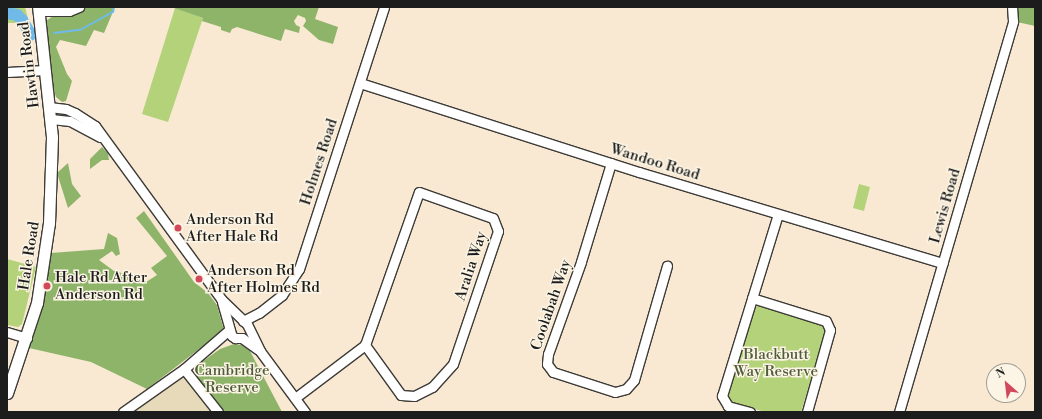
<!DOCTYPE html>
<style>
body{margin:0}
#map{position:relative;width:1042px;height:419px;overflow:hidden;background:#f9e9d3;font-family:"Libre Bodoni",serif}
div>[style]{position:absolute}
[style*='--x']{left:calc(var(--x)*1px);top:calc(var(--y)*1px);width:calc(var(--w)*1px);rotate:calc(var(--a)*1deg)}
.built>*{inset:0;background:#e6daba}
.green>*{inset:0;background:#b3d279}
.forest>*{inset:0;background:#8eb469}
.stream>*{height:2px;margin:-1px;padding:0 1px;transform-origin:1px;border-radius:1px;background:#6fbae8}
.river>*{height:12px;margin:-6px;padding:0 6px;transform-origin:6px;border-radius:6px;background:#6fbae8}
.roads{filter:drop-shadow(1px 0 #3d3b37) drop-shadow(-1px 0 #3d3b37) drop-shadow(0 1px #3d3b37) drop-shadow(0 -1px #3d3b37)}
.minor>*{height:9px;margin:-4.5px;padding:0 4.5px;transform-origin:4.5px;border-radius:4.5px;background:#fff}
.major>*{height:11px;margin:-5.5px;padding:0 5.5px;transform-origin:5.5px;border-radius:5.5px;background:#fff}
.dots>*{width:11px;height:11px;translate:-50% -50%;box-sizing:border-box;border:2px solid #fcf5e5;border-radius:50%}
span{translate:-50% -50%;white-space:nowrap;text-align:center;line-height:1.15;-webkit-text-stroke:3px #fcf5e5;paint-order:stroke}
.street-label{font-size:15px;color:#1c1c1c}
.poi-label{font-size:15px;color:#1c1c1c}
.left{translate:0 -50%;text-align:left}
.park-label{font-size:15px;color:#515c3d}
.frame{position:absolute;inset:0;border:8px solid #1c1c1c;pointer-events:none}
.north{position:absolute;left:986px;top:363px;width:40px;height:40px;box-sizing:border-box;background:#fcf5e5;border:1px solid #a29e95;border-radius:50%;rotate:332deg;font-size:11px;font-weight:700;line-height:16px;text-align:center;color:#1c1c1c}
.north::after{content:'';display:block;margin:auto;width:14px;height:18px;background:#d1495b;clip-path:polygon(50% 0,100% 100%,50% 72%,0 100%)}
</style>
<div id="map">
<div class="built">
<i style="clip-path:polygon(184px 369px,218px 412px,123px 412px)"></i>
</div>
<div class="green">
<i style="clip-path:polygon(7px 7px,25px 7px,29px 23px,7px 23px)"></i>
<i style="clip-path:polygon(175px 8px,203px 18px,168px 122px,142px 114px)"></i>
<i style="clip-path:polygon(859px 184px,870px 187px,864px 211px,853px 208px)"></i>
<i style="clip-path:polygon(7px 259px,36px 267px,22px 324px,18px 327px,7px 325px)"></i>
<i style="clip-path:polygon(760px 304px,822px 323px,826px 331px,801px 412px,765px 412px,732px 402px,727px 396px,753px 309px)"></i>
</div>
<div class="forest">
<i style="clip-path:polygon(84px 7px,115px 7px,104px 33px,94px 30px,86px 46px,60px 40px,56px 47px,67px 74px,72px 81px,66px 101px,62px 102px,56px 97px,51px 81px,46px 21px,53px 16px,70px 16px)"></i>
<i style="clip-path:polygon(171px 7px,319px 7px,315px 19px,338px 27px,333px 44px,319px 40px,303px 26px,306px 21px,305px 18px,298px 15px,294px 21px,296px 25px,300px 27px,299px 33px,285px 29px,281px 41px,237px 27px,232px 29px,230px 33px,221px 30px,221px 27px,202px 21px,203px 18px)"></i>
<i style="clip-path:polygon(1012px 7px,1035px 7px,1035px 26px,1013px 21px)"></i>
<i style="clip-path:polygon(102px 147px,108px 153px,109px 160px,102px 160px,90px 169px,90px 159px)"></i>
<i style="clip-path:polygon(68px 163px,72px 184px,81px 196px,68px 208px,57px 173px)"></i>
<i style="clip-path:polygon(144px 211px,194px 282px,208px 293px,217px 305px,224px 330px,147px 389px,91px 362px,29px 348px,42px 300px,51px 253px,104px 249px,108px 233px,117px 238px,120px 254px,116px 256px,112px 251px,99px 260px,114px 271px,133px 276px,135px 274px,143px 284px,157px 275px,151px 268px,167px 256px,136px 218px)"></i>
<i style="clip-path:polygon(234px 344px,242px 345px,250px 351px,282px 412px,221px 412px,194px 375px,195px 367px,220px 349px)"></i>
</div>
<div class="stream">
<i style="--x:54;--y:33;--w:26;--a:-7"></i>
<i style="--x:80;--y:30;--w:38;--a:-29"></i>
<i style="--x:113;--y:12;--w:5;--a:-79"></i>
</div>
<div class="river">
<i style="--x:7;--y:13;--w:10;--a:11"></i>
<i style="--x:17;--y:15;--w:7;--a:45"></i>
<i style="--x:22;--y:20;--w:17;--a:59"></i>
</div>
<div class="roads">
<div class="minor">
<i style="--x:38;--y:11;--w:31;--a:0"></i>
<i style="--x:69;--y:11;--w:11;--a:-22"></i>
<i style="--x:7;--y:72;--w:38;--a:-3"></i>
<i style="--x:360;--y:83;--w:293;--a:17.7"></i>
<i style="--x:639;--y:172;--w:317;--a:16.7"></i>
<i style="--x:49;--y:107;--w:17;--a:7"></i>
<i style="--x:66;--y:109;--w:10;--a:24"></i>
<i style="--x:75;--y:113;--w:24;--a:33"></i>
<i style="--x:95;--y:126;--w:214;--a:53.9"></i>
<i style="--x:221;--y:299;--w:36;--a:44"></i>
<i style="--x:247;--y:324;--w:30;--a:64"></i>
<i style="--x:260;--y:351;--w:76;--a:53.6"></i>
<i style="--x:51;--y:119;--w:19;--a:6"></i>
<i style="--x:70;--y:121;--w:34;--a:28"></i>
<i style="--x:611;--y:163;--w:103;--a:106.9"></i>
<i style="--x:581;--y:262;--w:98;--a:109.7"></i>
<i style="--x:548;--y:354;--w:10;--a:96"></i>
<i style="--x:547;--y:364;--w:10;--a:53"></i>
<i style="--x:553;--y:372;--w:65;--a:17.9"></i>
<i style="--x:615;--y:392;--w:11;--a:-15"></i>
<i style="--x:626;--y:389;--w:12;--a:-48"></i>
<i style="--x:634;--y:380;--w:119;--a:-73.9"></i>
<i style="--x:752;--y:298;--w:77;--a:17.3"></i>
<i style="--x:826;--y:321;--w:10;--a:66"></i>
<i style="--x:830;--y:330;--w:85;--a:105.7"></i>
<i style="--x:222;--y:302;--w:35;--a:74"></i>
<i style="--x:232;--y:336;--w:4;--a:34"></i>
<i style="--x:235;--y:338;--w:7;--a:0"></i>
<i style="--x:242;--y:338;--w:19;--a:36"></i>
<i style="--x:243;--y:321;--w:18;--a:-27"></i>
<i style="--x:259;--y:313;--w:29;--a:-38"></i>
<i style="--x:282;--y:295;--w:31;--a:-57"></i>
<i style="--x:299;--y:269;--w:275;--a:-72"></i>
<i style="--x:7;--y:332;--w:21;--a:17"></i>
<i style="--x:184;--y:369;--w:55;--a:51.7"></i>
<i style="--x:295;--y:398;--w:88;--a:-37.1"></i>
<i style="--x:365;--y:345;--w:162;--a:-70.6"></i>
<i style="--x:419;--y:192;--w:78;--a:19.4"></i>
<i style="--x:493;--y:218;--w:14;--a:69"></i>
<i style="--x:498;--y:231;--w:140;--a:108.7"></i>
<i style="--x:453;--y:364;--w:31;--a:132"></i>
<i style="--x:432;--y:387;--w:20;--a:153"></i>
<i style="--x:414;--y:396;--w:13;--a:-176"></i>
<i style="--x:401;--y:395;--w:62;--a:-125.8"></i>
<i style="--x:123;--y:412;--w:75;--a:-35.2"></i>
<i style="--x:184;--y:369;--w:60;--a:-40.9"></i>
<i style="--x:750;--y:412;--w:23;--a:-165"></i>
<i style="--x:728;--y:406;--w:12;--a:-121"></i>
<i style="--x:722;--y:396;--w:190;--a:-72.9"></i>
<i style="--x:899;--y:412;--w:407;--a:-73.7"></i>
<i style="--x:1013;--y:21;--w:14;--a:-94"></i>
</div>
<div class="major">
<i style="--x:7;--y:393;--w:95;--a:-71.6"></i>
<i style="--x:37;--y:303;--w:81;--a:-81.5"></i>
<i style="--x:49;--y:223;--w:86;--a:-88"></i>
<i style="--x:52;--y:137;--w:131;--a:-96.1"></i>
</div>
</div>
<div class="dots">
<i style="left:178px;top:228px;background:#d1495b"></i>
<i style="left:199px;top:279px;background:#d1495b"></i>
<i style="left:47px;top:286px;background:#d1495b"></i>
</div>
<div class="street-label">
<span style="left:29px;top:65px;rotate:-97deg">Hawtin Road</span>
<span style="left:319px;top:162px;rotate:-72deg">Holmes Road</span>
<span style="left:655px;top:162px;rotate:17deg">Wandoo Road</span>
<span style="left:945px;top:206px;rotate:-74deg">Lewis Road</span>
<span style="left:29px;top:256px;rotate:-81deg">Hale Road</span>
<span style="left:471px;top:266px;rotate:-72deg">Aralia Way</span>
<span style="left:551px;top:305px;rotate:-71deg">Coolabah Way</span>
</div>
<div class="poi-label">
<span class="left" style="left:186px;top:228px">Anderson Rd<br>After Hale Rd</span>
<span class="left" style="left:207px;top:279px">Anderson Rd<br>After Holmes Rd</span>
<span class="left" style="left:55px;top:286px">Hale Rd After<br>Anderson Rd</span>
</div>
<div class="park-label">
<span style="left:776px;top:363px">Blackbutt<br>Way Reserve</span>
<span style="left:232px;top:379px">Cambridge<br>Reserve</span>
</div>
<div class="frame"></div>
<div class="north">N</div>
</div>
